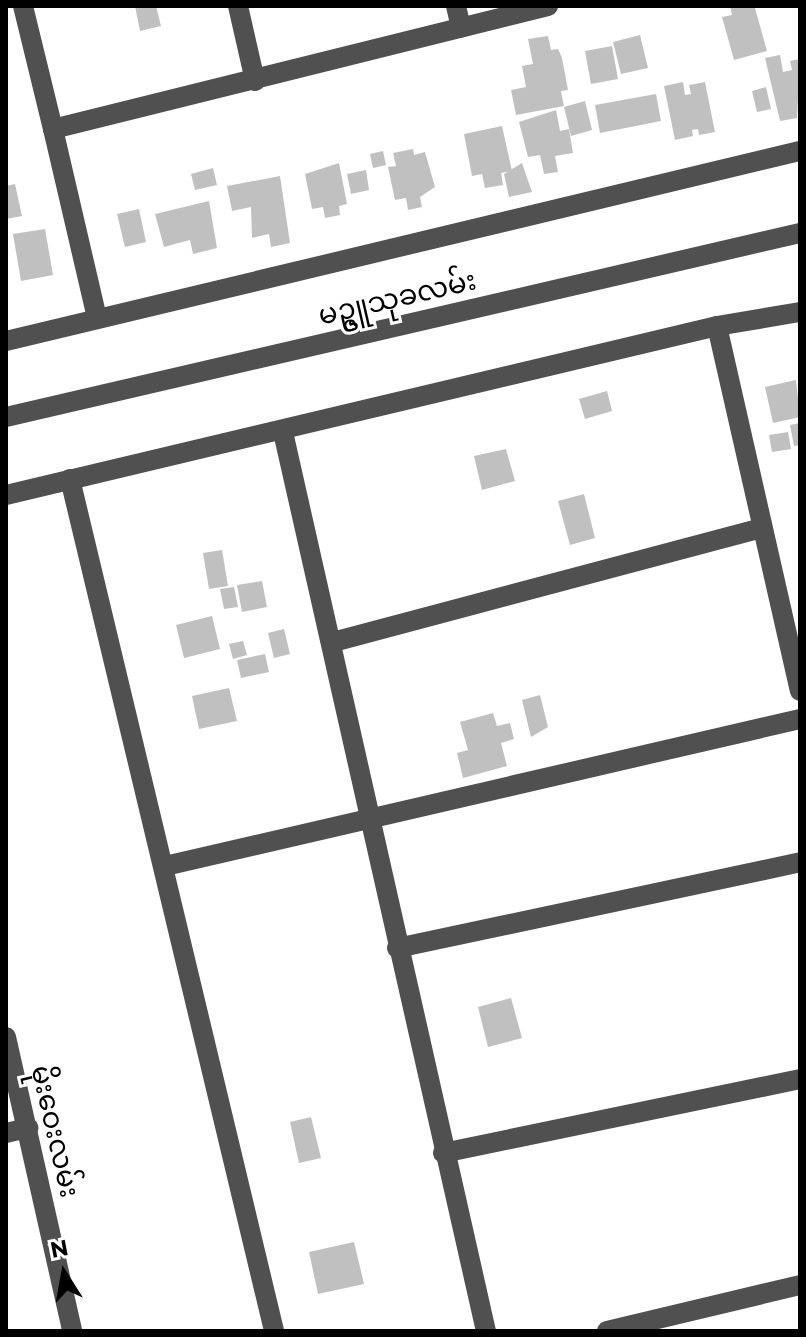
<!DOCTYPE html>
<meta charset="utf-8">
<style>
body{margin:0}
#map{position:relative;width:806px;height:1337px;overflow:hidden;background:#fff;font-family:Montserrat,"Noto Sans Myanmar",sans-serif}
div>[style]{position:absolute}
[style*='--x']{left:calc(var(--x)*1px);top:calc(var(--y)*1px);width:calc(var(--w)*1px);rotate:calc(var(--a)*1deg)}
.building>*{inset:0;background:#c0c0c0}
.minor>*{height:20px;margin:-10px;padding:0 10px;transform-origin:10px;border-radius:10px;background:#505050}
span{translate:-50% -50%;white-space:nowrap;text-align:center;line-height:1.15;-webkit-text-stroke:6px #fff;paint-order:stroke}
.street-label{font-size:28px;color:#000}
.frame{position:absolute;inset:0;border:8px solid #000;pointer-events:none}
.north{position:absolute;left:24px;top:1233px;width:80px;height:80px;-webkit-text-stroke:6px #fff;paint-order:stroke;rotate:349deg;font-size:22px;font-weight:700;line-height:32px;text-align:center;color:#000}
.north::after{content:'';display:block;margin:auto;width:28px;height:36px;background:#000;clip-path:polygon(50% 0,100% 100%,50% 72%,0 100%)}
</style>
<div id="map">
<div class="building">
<i style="clip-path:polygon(135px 6px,156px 6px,161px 26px,140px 31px)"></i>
<i style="clip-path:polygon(730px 6px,755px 8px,767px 51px,734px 60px,722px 17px,732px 15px)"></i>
<i style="clip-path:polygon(640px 35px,648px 68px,621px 74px,613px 42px)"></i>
<i style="clip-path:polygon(548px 36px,551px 50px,558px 49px,562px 58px,568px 90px,561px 91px,564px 106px,516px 115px,511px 90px,526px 87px,522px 66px,533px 64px,528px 39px)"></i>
<i style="clip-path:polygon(612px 46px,618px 79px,591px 84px,585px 51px)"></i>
<i style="clip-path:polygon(780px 55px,783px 72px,792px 70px,790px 61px,800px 59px,797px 118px,780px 121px,765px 58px)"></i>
<i style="clip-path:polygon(683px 82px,685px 95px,691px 94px,689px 85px,705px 82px,715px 132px,699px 135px,698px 129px,692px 130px,693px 136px,675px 140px,664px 86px)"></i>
<i style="clip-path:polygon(766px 87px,771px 109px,757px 112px,752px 91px)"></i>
<i style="clip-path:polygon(656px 94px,661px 121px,600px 133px,595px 105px)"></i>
<i style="clip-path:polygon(585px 101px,592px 130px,571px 136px,564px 107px)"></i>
<i style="clip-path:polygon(556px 110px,560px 131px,569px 129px,573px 153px,555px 156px,558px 172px,544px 174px,540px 155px,528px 157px,519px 122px)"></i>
<i style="clip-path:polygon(502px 126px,512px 171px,501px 173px,503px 185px,485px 188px,482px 174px,472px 176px,464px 134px)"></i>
<i style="clip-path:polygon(413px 149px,414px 155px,425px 152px,435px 187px,420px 197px,422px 207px,408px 210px,406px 198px,395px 200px,388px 167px,396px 166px,393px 153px)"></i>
<i style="clip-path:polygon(383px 151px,386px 165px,373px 168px,370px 154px)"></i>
<i style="clip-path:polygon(339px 163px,347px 204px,339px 206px,340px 215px,325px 218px,323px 207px,312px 209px,305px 174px)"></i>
<i style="clip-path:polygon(522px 163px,532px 192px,509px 197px,504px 174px)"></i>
<i style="clip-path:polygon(213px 168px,217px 185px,195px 190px,191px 174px)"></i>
<i style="clip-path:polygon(366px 170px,369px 190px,351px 194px,347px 174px)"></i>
<i style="clip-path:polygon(280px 176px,290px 243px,271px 247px,269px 234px,252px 238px,251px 207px,232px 211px,227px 186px)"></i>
<i style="clip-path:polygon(15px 184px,22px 216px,6px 219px,6px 186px)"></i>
<i style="clip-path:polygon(209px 201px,217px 248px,193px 254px,190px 240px,164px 247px,155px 214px)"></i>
<i style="clip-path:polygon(139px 209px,146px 242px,125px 247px,117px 214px)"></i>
<i style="clip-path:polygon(45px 229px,53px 275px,21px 281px,13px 234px)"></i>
<i style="clip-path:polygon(796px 380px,800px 417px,773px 423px,765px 387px)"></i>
<i style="clip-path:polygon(607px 391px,612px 411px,585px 419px,579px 399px)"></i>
<i style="clip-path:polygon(800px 423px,800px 445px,794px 446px,790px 425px)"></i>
<i style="clip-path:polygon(788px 432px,791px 449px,772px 452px,769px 435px)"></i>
<i style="clip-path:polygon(506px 449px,515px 481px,482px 490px,474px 456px)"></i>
<i style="clip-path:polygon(584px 494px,595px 538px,570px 545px,558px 501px)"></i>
<i style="clip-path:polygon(222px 550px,228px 586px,209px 589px,203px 553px)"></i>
<i style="clip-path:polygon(262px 581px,267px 607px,242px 612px,237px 585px)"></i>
<i style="clip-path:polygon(234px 587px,238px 607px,224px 609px,220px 589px)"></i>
<i style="clip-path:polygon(212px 616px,220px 649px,184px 658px,176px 625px)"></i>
<i style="clip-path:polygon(284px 629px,290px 654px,274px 658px,268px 633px)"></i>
<i style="clip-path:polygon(243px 641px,247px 655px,233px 659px,229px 644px)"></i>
<i style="clip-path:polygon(265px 654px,269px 672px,241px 678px,237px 660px)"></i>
<i style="clip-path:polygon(229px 688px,237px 721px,199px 729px,192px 696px)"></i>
<i style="clip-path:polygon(540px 695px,548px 727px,531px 737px,522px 700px)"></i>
<i style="clip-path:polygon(493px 713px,497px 726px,510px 723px,514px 739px,501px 743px,507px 766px,463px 778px,457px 753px,468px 750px,460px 722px)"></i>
<i style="clip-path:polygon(511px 998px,522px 1038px,488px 1047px,478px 1007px)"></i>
<i style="clip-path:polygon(311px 1117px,321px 1158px,299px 1163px,290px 1122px)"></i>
<i style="clip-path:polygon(354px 1242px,364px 1284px,318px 1294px,309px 1252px)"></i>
</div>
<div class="minor">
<i style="--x:23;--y:6;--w:127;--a:76.3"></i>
<i style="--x:238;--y:6;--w:77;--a:77.2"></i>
<i style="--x:456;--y:6;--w:22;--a:77"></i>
<i style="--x:97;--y:318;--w:194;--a:-103.1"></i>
<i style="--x:53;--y:129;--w:510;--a:-13.95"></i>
<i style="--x:717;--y:326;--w:374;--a:77.2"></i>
<i style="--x:6;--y:341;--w:816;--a:-13.46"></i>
<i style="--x:6;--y:417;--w:815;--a:-13.05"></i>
<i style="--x:283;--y:432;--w:922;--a:77.28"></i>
<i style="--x:70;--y:479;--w:876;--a:76.53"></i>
<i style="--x:6;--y:495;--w:731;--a:-13.37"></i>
<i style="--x:717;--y:326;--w:84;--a:-9.6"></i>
<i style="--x:333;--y:642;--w:444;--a:-14.9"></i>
<i style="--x:165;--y:866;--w:652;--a:-13.03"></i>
<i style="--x:397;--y:948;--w:412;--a:-12"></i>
<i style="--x:6;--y:1037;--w:301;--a:77.3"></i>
<i style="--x:6;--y:1133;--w:23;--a:-13"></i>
<i style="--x:443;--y:1153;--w:365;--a:-11.7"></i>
<i style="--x:607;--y:1331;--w:198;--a:-13.4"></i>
</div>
<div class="street-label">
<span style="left:397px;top:297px;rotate:-13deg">မဥ္ဇူသုခလမ်း</span>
<span style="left:56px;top:1131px;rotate:77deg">မိုးဝေးလမ်း</span>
</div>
<div class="frame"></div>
<div class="north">N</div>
</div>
